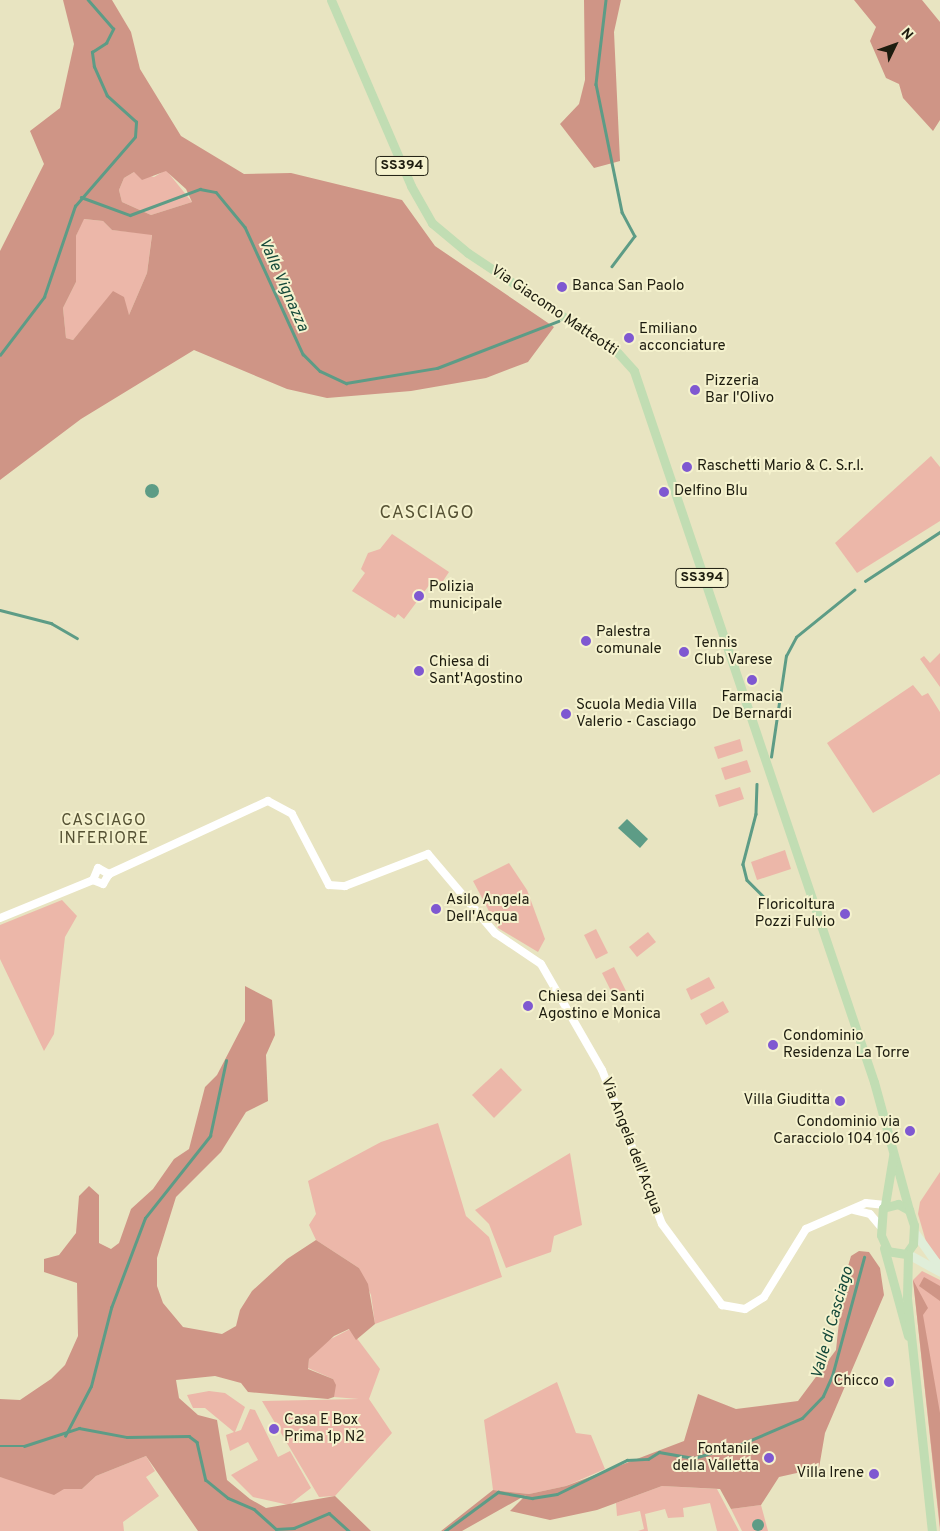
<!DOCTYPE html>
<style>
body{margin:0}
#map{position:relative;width:940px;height:1531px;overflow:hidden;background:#e8e4c1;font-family:Overpass,sans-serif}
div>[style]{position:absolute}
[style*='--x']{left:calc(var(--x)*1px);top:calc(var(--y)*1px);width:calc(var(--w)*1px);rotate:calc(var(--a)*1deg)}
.green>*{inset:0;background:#ecb7a9}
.forest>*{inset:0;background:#cf9586}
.water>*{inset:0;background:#5d9c86}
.round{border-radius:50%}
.stream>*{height:2.5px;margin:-1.25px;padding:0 1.25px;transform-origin:1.25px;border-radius:1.25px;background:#5d9c86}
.tertiary>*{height:8px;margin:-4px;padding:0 4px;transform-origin:4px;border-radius:4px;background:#fff}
.secondary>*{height:9px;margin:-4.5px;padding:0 4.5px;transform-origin:4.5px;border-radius:4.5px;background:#e0eed9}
.primary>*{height:9px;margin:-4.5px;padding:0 4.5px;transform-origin:4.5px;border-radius:4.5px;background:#c1ddb3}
.dots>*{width:14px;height:14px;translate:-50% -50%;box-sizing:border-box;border:2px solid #f5f2ce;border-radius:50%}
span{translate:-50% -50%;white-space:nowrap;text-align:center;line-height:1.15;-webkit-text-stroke:4px #f5f2ce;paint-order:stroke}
.shield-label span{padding:1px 4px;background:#f5f2ce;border:1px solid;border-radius:4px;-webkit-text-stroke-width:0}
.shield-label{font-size:14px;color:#1d1c0f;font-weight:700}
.poi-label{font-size:15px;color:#1d1c0f}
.left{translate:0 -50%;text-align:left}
.right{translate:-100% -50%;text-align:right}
.street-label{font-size:15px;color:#1d1c0f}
.water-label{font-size:16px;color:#14493a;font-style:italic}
.neighbourhood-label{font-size:16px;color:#565234;letter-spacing:1px}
.quarter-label{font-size:18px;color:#565234;letter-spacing:1px}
.north{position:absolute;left:870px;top:20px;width:50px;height:50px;-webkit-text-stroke:4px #f5f2ce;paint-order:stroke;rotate:48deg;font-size:14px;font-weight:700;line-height:20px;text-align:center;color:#1d1c0f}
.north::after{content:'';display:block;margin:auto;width:18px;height:22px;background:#1d1c0f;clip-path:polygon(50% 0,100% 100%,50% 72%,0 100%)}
</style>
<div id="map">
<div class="green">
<i style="clip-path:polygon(166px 170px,192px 202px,151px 215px,122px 202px,119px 190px,124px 178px,134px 172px,154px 177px)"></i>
<i style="clip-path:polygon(83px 219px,103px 221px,112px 230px,152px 234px,147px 273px,129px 315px,113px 292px,73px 340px,66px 338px,63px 308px,76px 282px,76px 236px)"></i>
<i style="clip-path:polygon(931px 456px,940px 467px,940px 521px,857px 573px,835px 543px)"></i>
<i style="clip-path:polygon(392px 534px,449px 572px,439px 587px,430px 584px,404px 619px,398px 614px,395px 618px,352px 591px,365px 573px,361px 569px,368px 553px,380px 549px)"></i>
<i style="clip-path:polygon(940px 653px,940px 687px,920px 659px,924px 656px,930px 663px)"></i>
<i style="clip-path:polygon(913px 685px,922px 696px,928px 693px,940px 712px,940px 774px,873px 813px,827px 743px)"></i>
<i style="clip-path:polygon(740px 739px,743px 751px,718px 759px,714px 747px)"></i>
<i style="clip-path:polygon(747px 760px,751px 772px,725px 780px,721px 768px)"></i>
<i style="clip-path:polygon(740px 787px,744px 799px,719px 807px,715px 795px)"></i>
<i style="clip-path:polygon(785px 850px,791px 869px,757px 880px,751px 862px)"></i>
<i style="clip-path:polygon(509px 863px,527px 890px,545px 939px,538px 952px,498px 928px,473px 881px)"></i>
<i style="clip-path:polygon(62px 900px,77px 916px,65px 937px,54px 1034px,44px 1051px,0 959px,0 925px)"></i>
<i style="clip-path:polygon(596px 929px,608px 953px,596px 959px,584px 935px)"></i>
<i style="clip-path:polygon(648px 932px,656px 942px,637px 957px,629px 947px)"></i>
<i style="clip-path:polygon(614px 967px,626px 991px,614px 997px,602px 973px)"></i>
<i style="clip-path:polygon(709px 977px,715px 988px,691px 1000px,686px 989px)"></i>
<i style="clip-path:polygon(723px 1001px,729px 1012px,706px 1025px,700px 1014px)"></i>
<i style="clip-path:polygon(501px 1068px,522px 1090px,494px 1118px,472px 1095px)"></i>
<i style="clip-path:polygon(438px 1123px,466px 1216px,489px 1237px,502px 1277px,375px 1324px,371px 1295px,359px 1268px,316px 1240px,309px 1225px,316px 1214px,308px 1181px,381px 1142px)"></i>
<i style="clip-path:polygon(570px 1153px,582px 1225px,554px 1236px,551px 1252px,506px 1268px,489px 1224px,475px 1210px)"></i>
<i style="clip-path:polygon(940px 1172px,940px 1260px,927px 1245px,918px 1214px,920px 1202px)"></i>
<i style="clip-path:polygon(922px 1271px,940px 1280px,940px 1531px,913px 1280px)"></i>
<i style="clip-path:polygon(350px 1329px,380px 1369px,369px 1399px,392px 1433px,335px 1496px,319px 1497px,262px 1401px,359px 1399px,334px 1397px,333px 1379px,308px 1368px,309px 1359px,325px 1342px)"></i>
<i style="clip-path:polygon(557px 1382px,576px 1433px,591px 1435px,605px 1469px,566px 1486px,529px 1494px,493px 1490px,484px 1420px)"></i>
<i style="clip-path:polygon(209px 1391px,225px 1393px,245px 1407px,235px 1432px,241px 1430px,250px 1409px,255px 1410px,278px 1457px,290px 1451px,311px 1488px,289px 1505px,253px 1497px,231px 1475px,258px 1460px,248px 1442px,230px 1451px,226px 1435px,234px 1432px,205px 1408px,193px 1408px,187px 1395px)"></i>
<i style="clip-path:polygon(146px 1456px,155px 1471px,146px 1477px,159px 1496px,123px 1522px,124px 1531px,0 1531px,0 1477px,82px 1489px,96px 1476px)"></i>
<i style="clip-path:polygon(662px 1486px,717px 1489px,739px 1531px,717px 1531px,710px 1503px,683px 1508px,684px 1517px,668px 1518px,665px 1509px,645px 1514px,648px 1531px,638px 1531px,644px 1529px,640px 1511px,617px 1516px,616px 1503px)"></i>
<i style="clip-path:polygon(761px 1505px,768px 1531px,742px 1531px,731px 1509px)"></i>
</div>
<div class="forest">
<i style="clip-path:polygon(evenodd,63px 0,112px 0,131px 32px,140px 69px,181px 136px,244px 174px,291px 173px,402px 200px,435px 246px,554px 327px,528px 362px,486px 378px,411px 391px,327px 398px,287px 389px,194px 350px,81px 419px,0 480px,0 251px,44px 164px,30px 131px,60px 108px,74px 44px,63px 0,166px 171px,186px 189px,192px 202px,151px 215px,122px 202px,119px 190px,124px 178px,134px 172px,142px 180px,166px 171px,63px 0,84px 219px,103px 221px,112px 230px,152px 235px,147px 273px,129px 315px,124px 297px,113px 291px,73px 340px,66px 338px,63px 308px,76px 282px,76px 236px,84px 219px)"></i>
<i style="clip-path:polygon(584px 0,621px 0,614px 32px,620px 161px,594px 168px,560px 124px,579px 104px,585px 80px)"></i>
<i style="clip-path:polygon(854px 0,922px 0,940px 22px,940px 120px,933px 131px,903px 98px,899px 84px,886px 78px,870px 41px,876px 27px)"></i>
<i style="clip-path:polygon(245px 986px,272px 1000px,275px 1035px,266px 1055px,268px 1101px,246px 1112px,221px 1152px,176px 1197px,157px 1258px,157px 1286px,163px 1303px,183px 1327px,222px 1334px,236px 1326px,240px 1310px,252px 1291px,287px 1259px,316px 1240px,359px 1268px,368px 1284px,375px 1324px,356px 1340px,349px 1329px,334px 1336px,309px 1359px,308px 1369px,333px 1379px,336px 1385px,334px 1397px,328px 1399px,248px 1392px,241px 1383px,215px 1376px,176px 1380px,179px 1398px,198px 1415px,217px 1420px,227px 1480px,250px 1499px,266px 1508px,335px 1496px,371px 1531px,198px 1531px,146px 1456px,96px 1476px,82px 1489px,64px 1489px,54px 1495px,0 1477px,0 1399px,20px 1400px,51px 1379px,65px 1365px,78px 1336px,77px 1283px,44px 1272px,44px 1259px,59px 1255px,76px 1233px,79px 1196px,89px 1186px,99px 1195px,99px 1243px,111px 1249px,119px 1243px,131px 1209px,153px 1189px,174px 1159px,189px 1149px,205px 1087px,217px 1075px,245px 1021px)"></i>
<i style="clip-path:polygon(859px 1251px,869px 1252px,880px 1268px,884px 1295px,825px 1433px,819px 1468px,779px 1477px,761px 1505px,731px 1509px,720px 1489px,662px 1486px,597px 1510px,550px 1520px,510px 1511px,526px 1495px,462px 1531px,441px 1531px,493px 1490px,529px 1494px,566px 1486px,684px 1441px,698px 1394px,736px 1409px,798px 1401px,836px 1350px,843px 1284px,851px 1256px)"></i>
<i style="clip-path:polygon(924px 1277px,940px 1286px,940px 1301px,919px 1286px)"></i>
<i style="clip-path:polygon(913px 1280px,928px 1308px,923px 1315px,940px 1413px,940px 1527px)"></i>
</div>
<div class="water">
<i class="round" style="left:145px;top:484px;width:14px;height:14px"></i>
<i style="clip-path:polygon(627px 819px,648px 839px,640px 848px,618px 828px)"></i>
<i class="round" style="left:752px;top:1519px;width:12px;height:12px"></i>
</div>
<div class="stream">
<i style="--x:606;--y:0;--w:85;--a:96.8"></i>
<i style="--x:596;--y:84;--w:131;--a:78.5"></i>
<i style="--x:622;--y:212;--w:27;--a:62"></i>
<i style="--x:635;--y:236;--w:38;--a:127"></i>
<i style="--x:81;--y:197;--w:52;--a:20.2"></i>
<i style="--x:130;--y:215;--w:75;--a:-20.4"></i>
<i style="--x:200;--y:189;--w:16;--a:11"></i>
<i style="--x:216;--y:192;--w:45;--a:50.4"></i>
<i style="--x:245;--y:227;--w:140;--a:65.5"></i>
<i style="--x:303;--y:354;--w:24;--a:45"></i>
<i style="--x:320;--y:371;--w:29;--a:25"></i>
<i style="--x:346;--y:383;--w:92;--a:-9.4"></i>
<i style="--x:437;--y:368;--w:130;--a:-21.2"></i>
<i style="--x:0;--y:355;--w:73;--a:-52.8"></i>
<i style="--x:44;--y:297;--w:96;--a:-71.2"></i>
<i style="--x:75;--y:206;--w:91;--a:-49"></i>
<i style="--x:135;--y:137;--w:15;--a:-86"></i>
<i style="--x:136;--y:122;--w:39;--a:-138"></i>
<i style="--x:107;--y:96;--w:32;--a:-114"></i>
<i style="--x:94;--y:67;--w:15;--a:-98"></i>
<i style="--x:92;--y:52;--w:17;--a:-33"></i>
<i style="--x:106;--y:43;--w:16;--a:-63"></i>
<i style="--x:113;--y:29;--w:38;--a:-131"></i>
<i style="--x:865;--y:581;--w:90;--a:-33.2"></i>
<i style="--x:0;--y:610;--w:53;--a:14.3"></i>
<i style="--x:51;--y:623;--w:30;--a:30"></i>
<i style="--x:771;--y:757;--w:102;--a:-81.6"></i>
<i style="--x:786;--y:656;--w:21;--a:-62"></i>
<i style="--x:796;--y:637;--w:75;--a:-39"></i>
<i style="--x:757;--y:784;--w:30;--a:92"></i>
<i style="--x:756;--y:814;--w:52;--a:104.6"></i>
<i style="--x:743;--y:864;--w:16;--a:76"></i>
<i style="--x:747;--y:880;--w:23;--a:45"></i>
<i style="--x:65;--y:1436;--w:56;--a:-62.5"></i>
<i style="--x:91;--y:1386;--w:81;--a:-75.6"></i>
<i style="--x:111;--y:1308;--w:96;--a:-69.3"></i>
<i style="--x:145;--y:1218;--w:105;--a:-51.6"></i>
<i style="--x:210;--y:1136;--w:77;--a:-78"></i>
<i style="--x:0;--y:1446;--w:24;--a:0"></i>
<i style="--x:24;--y:1446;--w:58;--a:-18.1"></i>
<i style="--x:79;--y:1428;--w:49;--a:10.6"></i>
<i style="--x:127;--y:1437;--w:62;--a:-0.9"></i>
<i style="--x:189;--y:1436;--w:10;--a:37"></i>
<i style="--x:197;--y:1442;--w:39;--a:77"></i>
<i style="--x:206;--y:1480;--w:28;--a:39"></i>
<i style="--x:228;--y:1498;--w:28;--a:23"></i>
<i style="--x:254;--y:1509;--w:30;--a:42"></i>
<i style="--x:276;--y:1529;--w:18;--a:-3"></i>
<i style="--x:294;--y:1528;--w:38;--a:-23"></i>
<i style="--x:329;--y:1513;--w:27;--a:42"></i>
<i style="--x:445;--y:1531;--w:66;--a:-36.3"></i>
<i style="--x:498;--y:1492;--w:35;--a:10"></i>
<i style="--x:532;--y:1498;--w:25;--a:-9"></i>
<i style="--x:557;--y:1494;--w:78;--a:-25.9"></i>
<i style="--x:627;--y:1460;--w:21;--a:-3"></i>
<i style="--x:648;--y:1459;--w:13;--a:-32"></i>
<i style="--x:659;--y:1452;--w:36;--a:10"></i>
<i style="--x:694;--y:1458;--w:52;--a:-16.7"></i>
<i style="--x:744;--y:1443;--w:63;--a:-23.3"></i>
<i style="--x:802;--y:1418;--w:30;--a:-46"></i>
<i style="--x:823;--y:1396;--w:22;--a:-66"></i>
<i style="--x:832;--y:1376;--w:123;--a:-74.9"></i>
</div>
<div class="tertiary">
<i style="--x:109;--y:874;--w:175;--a:-24.7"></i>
<i style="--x:268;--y:801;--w:27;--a:28"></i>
<i style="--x:292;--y:814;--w:80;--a:62.5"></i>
<i style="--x:329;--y:885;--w:16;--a:4"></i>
<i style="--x:345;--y:886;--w:89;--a:-21.1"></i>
<i style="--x:428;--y:854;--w:104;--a:49.7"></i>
<i style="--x:495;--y:933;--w:55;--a:34"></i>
<i style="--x:541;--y:964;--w:122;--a:60.1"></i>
<i style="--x:602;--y:1070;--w:165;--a:68.7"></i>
<i style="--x:662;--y:1224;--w:101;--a:53.5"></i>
<i style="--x:722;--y:1305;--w:23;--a:10"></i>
<i style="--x:745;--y:1309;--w:22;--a:-32"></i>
<i style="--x:764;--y:1297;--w:80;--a:-58.3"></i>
<i style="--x:806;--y:1229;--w:65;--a:-23.4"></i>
<i style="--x:866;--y:1203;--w:19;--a:6"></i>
<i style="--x:93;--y:880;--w:13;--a:-67"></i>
<i style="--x:98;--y:868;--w:13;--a:29"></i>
<i style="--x:93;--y:880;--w:11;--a:22"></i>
<i style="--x:103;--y:884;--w:12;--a:-59"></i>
<i style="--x:0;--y:918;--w:100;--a:-22.2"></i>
<i style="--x:854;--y:1210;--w:16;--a:14"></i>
<i style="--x:870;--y:1214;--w:16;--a:50"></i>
</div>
<div class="secondary">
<i style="--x:915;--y:1233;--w:43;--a:54.5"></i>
<i style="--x:908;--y:1254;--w:37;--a:29"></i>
</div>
<div class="primary">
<i style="--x:331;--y:0;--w:202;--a:66.7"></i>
<i style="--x:411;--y:186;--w:43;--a:60.4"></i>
<i style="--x:432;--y:223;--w:47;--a:39.8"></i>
<i style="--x:468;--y:253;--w:180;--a:33.7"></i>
<i style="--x:618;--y:353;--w:24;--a:48"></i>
<i style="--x:634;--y:371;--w:750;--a:71.35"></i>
<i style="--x:874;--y:1082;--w:133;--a:74.7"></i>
<i style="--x:898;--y:1204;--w:13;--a:29"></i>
<i style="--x:909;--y:1210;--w:16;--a:72"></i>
<i style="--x:914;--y:1225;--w:19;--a:93"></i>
<i style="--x:913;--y:1244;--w:12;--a:125"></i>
<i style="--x:906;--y:1254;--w:18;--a:-171"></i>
<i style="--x:888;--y:1251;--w:17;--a:-114"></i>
<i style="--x:881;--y:1235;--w:27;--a:-86"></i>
<i style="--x:883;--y:1208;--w:16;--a:-15"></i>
<i style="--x:885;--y:1205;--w:50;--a:-80.7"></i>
<i style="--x:884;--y:1248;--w:91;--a:74.7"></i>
<i style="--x:908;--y:1254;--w:44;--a:91.3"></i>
<i style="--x:907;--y:1298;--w:234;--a:83.9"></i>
</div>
<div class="dots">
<i style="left:562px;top:287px;background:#7f58d1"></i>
<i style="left:629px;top:338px;background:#7f58d1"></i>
<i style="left:695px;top:390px;background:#7f58d1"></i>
<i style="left:687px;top:467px;background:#7f58d1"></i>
<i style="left:664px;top:492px;background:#7f58d1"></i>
<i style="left:419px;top:596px;background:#7f58d1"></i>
<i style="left:586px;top:641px;background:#7f58d1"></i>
<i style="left:684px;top:652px;background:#7f58d1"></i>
<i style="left:419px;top:671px;background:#7f58d1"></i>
<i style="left:752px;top:680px;background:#7f58d1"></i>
<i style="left:566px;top:714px;background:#7f58d1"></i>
<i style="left:436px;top:909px;background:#7f58d1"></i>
<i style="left:845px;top:914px;background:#7f58d1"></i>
<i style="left:528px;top:1006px;background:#7f58d1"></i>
<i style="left:773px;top:1045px;background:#7f58d1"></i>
<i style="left:840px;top:1101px;background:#7f58d1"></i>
<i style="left:910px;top:1131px;background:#7f58d1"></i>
<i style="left:889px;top:1382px;background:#7f58d1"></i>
<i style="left:274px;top:1429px;background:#7f58d1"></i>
<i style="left:769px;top:1458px;background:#7f58d1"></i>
<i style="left:874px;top:1474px;background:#7f58d1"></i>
</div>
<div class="shield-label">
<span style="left:402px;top:166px">SS394</span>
<span style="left:702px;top:578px">SS394</span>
</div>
<div class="poi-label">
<span class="left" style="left:572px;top:287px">Banca San Paolo</span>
<span class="left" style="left:639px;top:338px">Emiliano<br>acconciature</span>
<span class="left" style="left:705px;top:390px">Pizzeria<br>Bar l'Olivo</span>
<span class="left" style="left:697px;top:467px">Raschetti Mario &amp; C. S.r.l.</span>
<span class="left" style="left:674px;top:492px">Delfino Blu</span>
<span class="left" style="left:429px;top:596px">Polizia<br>municipale</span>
<span class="left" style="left:596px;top:641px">Palestra<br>comunale</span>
<span class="left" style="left:694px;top:652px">Tennis<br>Club Varese</span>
<span class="left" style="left:429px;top:671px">Chiesa di<br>Sant'Agostino</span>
<span style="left:752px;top:706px">Farmacia<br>De Bernardi</span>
<span class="left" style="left:576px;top:714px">Scuola Media Villa<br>Valerio - Casciago</span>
<span class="left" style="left:446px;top:909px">Asilo Angela<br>Dell'Acqua</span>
<span class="right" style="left:835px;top:914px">Floricoltura<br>Pozzi Fulvio</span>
<span class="left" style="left:538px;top:1006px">Chiesa dei Santi<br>Agostino e Monica</span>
<span class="left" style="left:783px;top:1045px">Condominio<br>Residenza La Torre</span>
<span class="right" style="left:830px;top:1101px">Villa Giuditta</span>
<span class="right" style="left:900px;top:1131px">Condominio via<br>Caracciolo 104 106</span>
<span class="right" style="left:879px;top:1382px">Chicco</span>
<span class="left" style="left:284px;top:1429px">Casa E Box<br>Prima 1p N2</span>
<span class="right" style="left:759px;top:1458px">Fontanile<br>della Valletta</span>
<span class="right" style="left:864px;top:1474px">Villa Irene</span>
</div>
<div class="street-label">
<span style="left:554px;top:311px;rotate:34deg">Via Giacomo Matteotti</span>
<span style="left:631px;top:1146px;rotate:69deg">Via Angela dell'Acqua</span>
</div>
<div class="water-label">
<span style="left:283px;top:285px;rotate:66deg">Valle Vignazza</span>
<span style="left:833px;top:1323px;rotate:-74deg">Valle di Casciago</span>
</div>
<div class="neighbourhood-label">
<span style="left:104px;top:830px">CASCIAGO<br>INFERIORE</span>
</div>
<div class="quarter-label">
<span style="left:427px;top:514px">CASCIAGO</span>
</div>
<div class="north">N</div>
</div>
